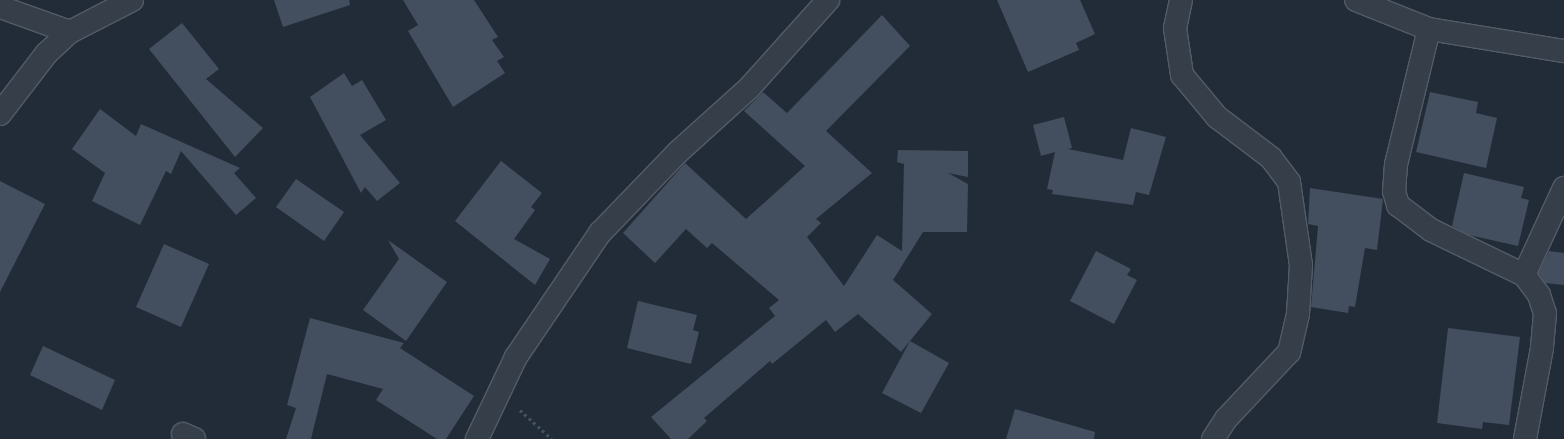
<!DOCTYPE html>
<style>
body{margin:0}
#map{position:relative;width:1564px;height:439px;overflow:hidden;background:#222c39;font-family:"Noto Sans",sans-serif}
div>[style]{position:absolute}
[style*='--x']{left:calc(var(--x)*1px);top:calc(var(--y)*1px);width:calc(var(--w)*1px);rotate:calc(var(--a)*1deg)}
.building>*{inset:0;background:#434f5e}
.path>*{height:2.5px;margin-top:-1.25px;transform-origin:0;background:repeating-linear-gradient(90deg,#415557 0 3px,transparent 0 6px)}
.roads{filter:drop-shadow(1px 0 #535c67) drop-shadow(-1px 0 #535c67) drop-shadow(0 1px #535c67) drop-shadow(0 -1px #535c67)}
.street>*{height:22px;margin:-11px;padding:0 11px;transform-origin:11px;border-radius:11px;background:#353e49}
span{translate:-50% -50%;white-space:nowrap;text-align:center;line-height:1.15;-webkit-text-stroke:3px #1b232e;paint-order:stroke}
</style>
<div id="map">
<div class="building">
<i style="clip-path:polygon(274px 0,349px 0,350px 5px,283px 27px)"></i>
<i style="clip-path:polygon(403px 0,474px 0,498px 37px,492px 40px,504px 57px,497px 61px,505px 73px,453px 107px,408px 31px,418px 25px)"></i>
<i style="clip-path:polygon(997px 0,1080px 0,1095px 34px,1076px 43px,1079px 50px,1028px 72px)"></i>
<i style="clip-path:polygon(882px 15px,910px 46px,826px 131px,872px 173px,816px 219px,821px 223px,807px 237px,844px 286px,877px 235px,902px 251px,904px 164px,897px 162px,898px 150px,968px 151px,968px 177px,948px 173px,968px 184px,967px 232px,923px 232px,893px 280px,932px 314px,901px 352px,858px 314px,835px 332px,826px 320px,772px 364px,770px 361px,704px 418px,707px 421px,688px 439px,671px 439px,651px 417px,775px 316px,769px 308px,779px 300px,712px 243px,707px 248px,686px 229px,655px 263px,623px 233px,685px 163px,746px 219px,805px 166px,744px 111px,763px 92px,787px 113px)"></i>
<i style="clip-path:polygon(182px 23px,219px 69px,206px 79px,263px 128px,235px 157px,149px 49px)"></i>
<i style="clip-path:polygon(344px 73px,352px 86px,362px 80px,386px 120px,360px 135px,400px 183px,377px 201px,365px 187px,361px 193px,310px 97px)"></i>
<i style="clip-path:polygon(1430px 92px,1478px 102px,1476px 113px,1497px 118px,1486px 168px,1416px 152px)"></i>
<i style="clip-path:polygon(100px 109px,136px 136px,141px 124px,240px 168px,234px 173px,256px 198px,236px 215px,181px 151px,171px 174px,166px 171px,140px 225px,92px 201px,105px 173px,72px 149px)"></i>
<i style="clip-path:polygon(1064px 117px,1072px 148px,1068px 149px,1123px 160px,1131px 128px,1166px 137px,1149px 195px,1136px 192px,1133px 205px,1052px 194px,1053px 190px,1047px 189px,1055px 152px,1041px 156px,1033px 125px)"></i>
<i style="clip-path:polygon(501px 161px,542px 193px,531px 207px,535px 210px,514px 239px,550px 259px,535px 285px,455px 221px)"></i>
<i style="clip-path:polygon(1464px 173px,1524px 187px,1521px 198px,1529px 200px,1518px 246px,1469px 235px,1452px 226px)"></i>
<i style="clip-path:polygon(296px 179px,344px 212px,324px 241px,276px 207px)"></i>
<i style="clip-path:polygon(0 181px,45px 204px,0 292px)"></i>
<i style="clip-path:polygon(1310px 188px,1383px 199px,1377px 250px,1365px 248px,1355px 307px,1349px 306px,1348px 313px,1311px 307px,1318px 226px,1308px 224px)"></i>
<i style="clip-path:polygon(388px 240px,447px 282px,406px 341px,363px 310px,399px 259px)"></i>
<i style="clip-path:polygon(164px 244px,209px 264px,181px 327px,136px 307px)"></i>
<i style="clip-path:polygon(1096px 251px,1131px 269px,1127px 275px,1137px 280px,1114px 324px,1070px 301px)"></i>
<i style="clip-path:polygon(1549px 251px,1564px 253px,1564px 285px,1545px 283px,1538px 273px)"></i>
<i style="clip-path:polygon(638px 301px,697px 315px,693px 330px,699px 332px,691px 364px,627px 348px)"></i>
<i style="clip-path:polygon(310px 318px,404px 343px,400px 348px,474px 396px,446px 439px,437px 439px,376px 400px,383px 389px,327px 374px,311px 439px,286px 439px,296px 408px,287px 405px)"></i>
<i style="clip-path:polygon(1448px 328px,1520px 337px,1509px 425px,1483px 422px,1482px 429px,1437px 423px)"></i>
<i style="clip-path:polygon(910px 341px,949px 363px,921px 413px,882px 393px)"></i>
<i style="clip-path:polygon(43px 346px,115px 380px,102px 410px,30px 375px)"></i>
<i style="clip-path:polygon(1015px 409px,1095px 432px,1094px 439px,1006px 439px)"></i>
</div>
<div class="path">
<i style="--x:520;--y:410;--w:43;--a:42.2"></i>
</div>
<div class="roads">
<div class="street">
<i style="--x:1181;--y:0;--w:29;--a:102"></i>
<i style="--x:1175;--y:28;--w:48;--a:81.5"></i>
<i style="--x:1182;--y:75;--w:55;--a:50.2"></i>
<i style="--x:1217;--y:117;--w:68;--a:37.2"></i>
<i style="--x:1271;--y:158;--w:30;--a:53"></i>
<i style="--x:1289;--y:182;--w:84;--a:81.8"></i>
<i style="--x:1301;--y:265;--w:49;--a:93.5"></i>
<i style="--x:1298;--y:314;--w:39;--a:103"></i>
<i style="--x:1289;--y:352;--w:92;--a:133.2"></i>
<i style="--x:1226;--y:419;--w:24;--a:123"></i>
<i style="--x:1356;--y:0;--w:79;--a:21.7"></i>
<i style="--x:1429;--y:29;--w:137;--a:9.3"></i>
<i style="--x:0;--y:7;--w:74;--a:19.7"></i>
<i style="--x:1429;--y:29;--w:139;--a:103.7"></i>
<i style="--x:1396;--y:164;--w:27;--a:94"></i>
<i style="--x:1394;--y:191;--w:15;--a:74"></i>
<i style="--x:1398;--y:205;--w:41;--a:37.1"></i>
<i style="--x:1431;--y:230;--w:103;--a:25.8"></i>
<i style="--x:1524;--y:275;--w:25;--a:53"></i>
<i style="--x:1539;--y:295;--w:19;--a:72"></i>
<i style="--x:1545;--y:313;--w:35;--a:95"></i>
<i style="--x:1542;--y:348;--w:93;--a:100.6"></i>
<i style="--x:0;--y:114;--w:76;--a:-52.5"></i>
<i style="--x:46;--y:54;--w:33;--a:-43"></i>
<i style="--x:70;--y:32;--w:70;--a:-27.3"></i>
<i style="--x:1524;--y:275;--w:96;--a:-65.3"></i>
<i style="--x:183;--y:434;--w:12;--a:24"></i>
<i style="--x:477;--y:439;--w:91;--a:-64.6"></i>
<i style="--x:516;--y:357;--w:150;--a:-55.9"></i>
<i style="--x:600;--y:233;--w:111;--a:-46.1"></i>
<i style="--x:677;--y:153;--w:98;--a:-42.1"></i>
<i style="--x:750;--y:87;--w:117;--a:-48.1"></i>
</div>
</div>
</div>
